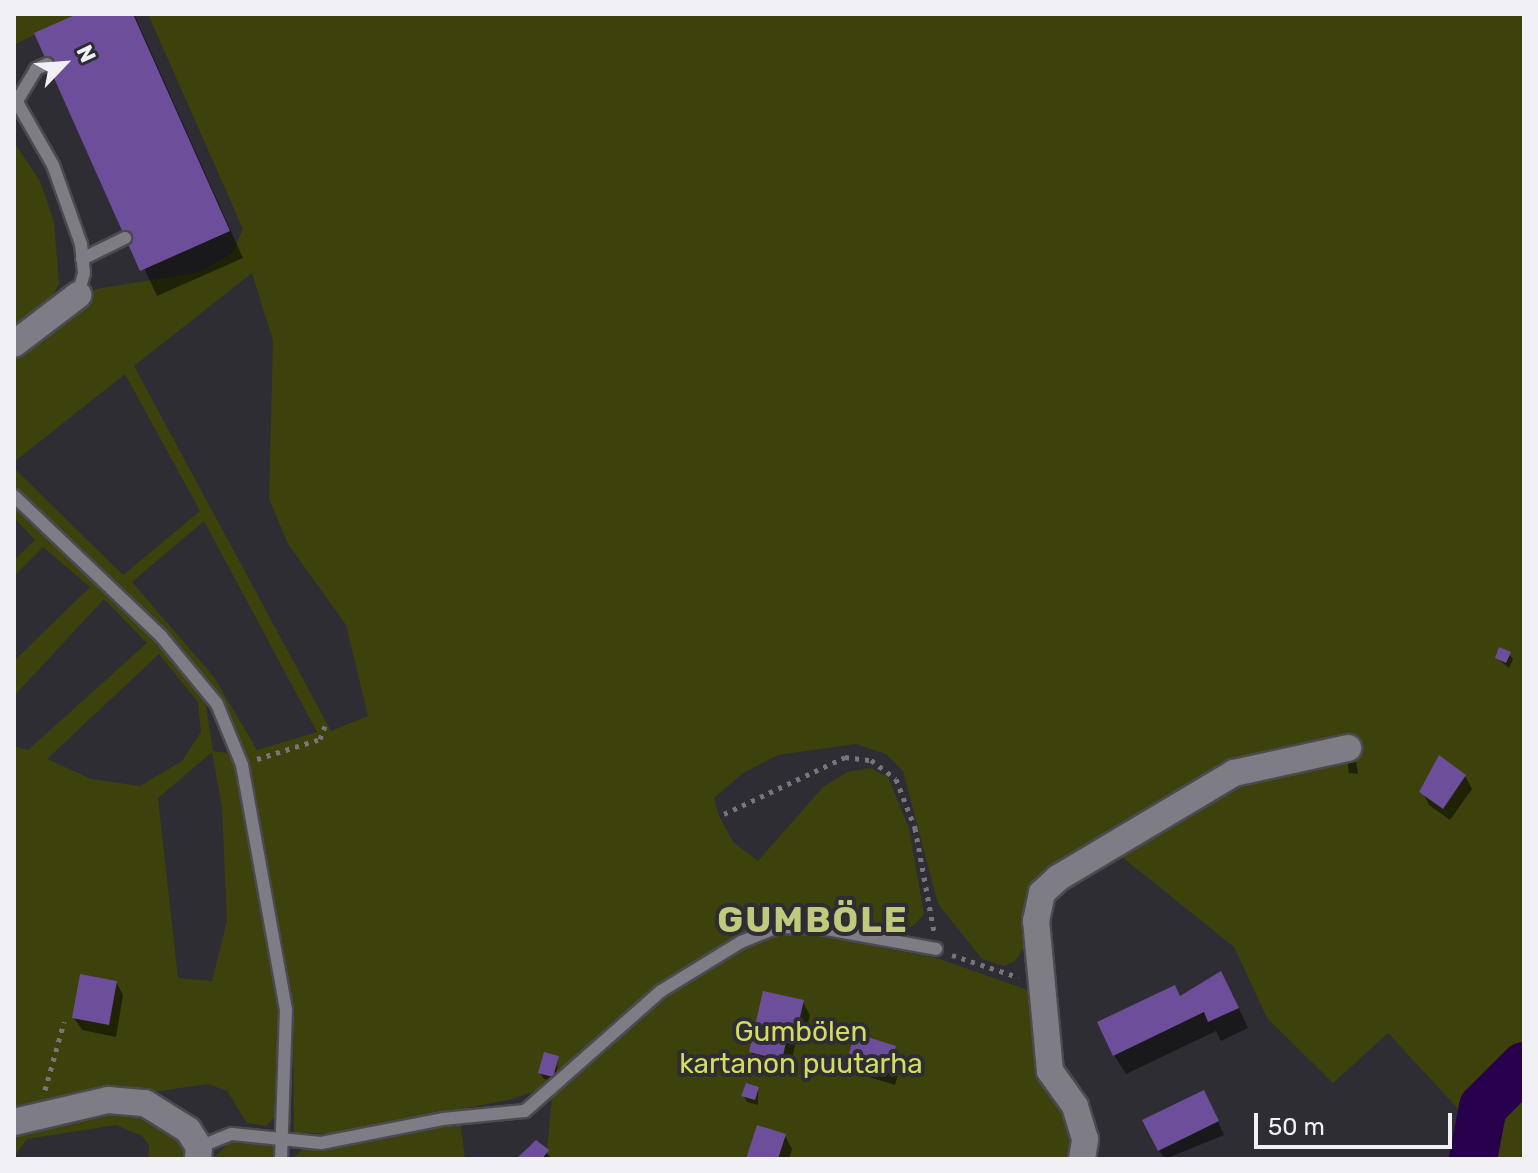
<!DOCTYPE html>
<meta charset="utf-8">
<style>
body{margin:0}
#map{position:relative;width:1538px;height:1173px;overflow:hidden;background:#2f2d34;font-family:Rubik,sans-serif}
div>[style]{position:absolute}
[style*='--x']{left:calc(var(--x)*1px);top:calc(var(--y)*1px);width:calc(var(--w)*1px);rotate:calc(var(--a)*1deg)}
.green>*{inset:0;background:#3d410b}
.shadow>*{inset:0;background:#0007}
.river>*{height:48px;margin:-24px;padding:0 24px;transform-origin:24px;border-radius:24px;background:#28014c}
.building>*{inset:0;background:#6d4e9b}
.path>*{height:5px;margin-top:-2.5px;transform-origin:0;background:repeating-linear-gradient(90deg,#77757b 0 4px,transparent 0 10px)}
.roads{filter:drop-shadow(2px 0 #4c4a50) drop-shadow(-2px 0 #4c4a50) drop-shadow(0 2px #4c4a50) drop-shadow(0 -2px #4c4a50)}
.lane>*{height:12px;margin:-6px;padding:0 6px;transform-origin:6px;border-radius:6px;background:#7e7c84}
.street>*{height:26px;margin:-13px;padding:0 13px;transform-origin:13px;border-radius:13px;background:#7e7c84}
span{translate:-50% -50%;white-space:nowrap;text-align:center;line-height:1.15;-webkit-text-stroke:8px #2f2d34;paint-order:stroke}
.park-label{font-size:28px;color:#d4de5e}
.district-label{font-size:36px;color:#c1c97c;font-weight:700;letter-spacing:2px}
.frame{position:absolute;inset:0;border:16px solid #f1f0f4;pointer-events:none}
.north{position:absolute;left:24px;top:24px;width:80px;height:80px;-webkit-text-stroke:6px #2f2d34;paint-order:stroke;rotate:65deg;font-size:22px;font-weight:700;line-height:32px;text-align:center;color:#f1f0f4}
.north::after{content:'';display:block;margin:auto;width:28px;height:36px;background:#f1f0f4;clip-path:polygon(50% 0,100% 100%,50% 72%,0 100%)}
.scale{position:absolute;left:1254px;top:1113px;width:198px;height:36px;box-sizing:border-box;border:4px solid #f1f0f4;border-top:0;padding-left:10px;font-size:24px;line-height:28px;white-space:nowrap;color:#f1f0f4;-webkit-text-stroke:6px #2f2d34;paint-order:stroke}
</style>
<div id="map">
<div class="green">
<i style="clip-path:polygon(14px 14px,76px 14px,14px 45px)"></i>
<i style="clip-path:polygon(evenodd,148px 14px,1524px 14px,1524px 1159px,1449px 1159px,1460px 1111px,1388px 1033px,1333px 1083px,1267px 1018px,1234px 947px,1122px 857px,1090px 845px,1037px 878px,1025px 911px,1024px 948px,1015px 961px,1004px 966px,982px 959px,938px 904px,903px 771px,886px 754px,856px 744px,778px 755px,743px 773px,714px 798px,719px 816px,733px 842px,758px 861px,823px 787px,847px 772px,870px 768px,888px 777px,909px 828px,924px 914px,913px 926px,888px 937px,887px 949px,934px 957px,1034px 992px,1040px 1026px,1035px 1052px,1068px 1118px,1070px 1159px,546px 1159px,552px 1096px,544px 1088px,512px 1099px,337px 1134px,294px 1132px,293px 1033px,252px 773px,173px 643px,14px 486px,14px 468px,123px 575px,200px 511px,125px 374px,14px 462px,14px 352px,96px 289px,201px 272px,232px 253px,243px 229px,148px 14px,252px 273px,273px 340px,269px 499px,288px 544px,346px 625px,368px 716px,331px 731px,134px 366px,252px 273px,148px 14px,204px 521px,317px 732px,257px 750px,214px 677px,132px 582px,204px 521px)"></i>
<i style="clip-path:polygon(14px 142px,40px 181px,54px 222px,59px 284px,44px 311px,14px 334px)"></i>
<i style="clip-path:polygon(evenodd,14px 499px,142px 624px,187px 675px,206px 706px,213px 751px,227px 753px,239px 773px,280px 1011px,282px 1109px,266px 1126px,247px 1123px,227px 1091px,208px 1084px,14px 1112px,14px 746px,28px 750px,147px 643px,104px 599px,14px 696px,14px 661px,90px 587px,43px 547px,14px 576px,14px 560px,35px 540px,14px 518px,14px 499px,159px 654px,198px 702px,201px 732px,182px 761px,140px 786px,91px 779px,47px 759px,159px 654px,14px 499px,212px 752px,222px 807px,227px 921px,212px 981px,178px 978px,158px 798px,212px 752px)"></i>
<i style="clip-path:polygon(108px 1104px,174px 1123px,190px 1159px,148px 1159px,149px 1145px,142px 1136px,116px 1125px,27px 1139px,14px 1157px,14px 1129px)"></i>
<i style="clip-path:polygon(460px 1120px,465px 1159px,291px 1159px,307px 1146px,354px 1143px)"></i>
<i style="clip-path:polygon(248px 1138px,274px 1142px,278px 1159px,212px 1159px,230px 1142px)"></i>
</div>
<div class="shadow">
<i style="clip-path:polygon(82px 14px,134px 14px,243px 258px,157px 296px,36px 34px)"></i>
<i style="clip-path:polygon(1509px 654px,1513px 659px,1509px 668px,1497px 658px)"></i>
<i style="clip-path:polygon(1347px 759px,1356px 760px,1358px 774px,1349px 773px)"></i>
<i style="clip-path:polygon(1465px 776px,1472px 789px,1450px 820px,1429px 805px,1422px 792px)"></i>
<i style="clip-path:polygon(116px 982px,123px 995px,116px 1037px,82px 1030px,74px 1018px)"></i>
<i style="clip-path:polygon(1232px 993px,1248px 1028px,1221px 1041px,1216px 1031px,1126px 1074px,1114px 1055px,1180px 998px)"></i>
<i style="clip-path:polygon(803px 1002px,810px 1015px,805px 1038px,797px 1036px,789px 1072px,758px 1065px,751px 1052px)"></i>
<i style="clip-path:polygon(895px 1048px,902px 1061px,895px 1085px,856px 1073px,849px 1061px)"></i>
<i style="clip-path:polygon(558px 1058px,556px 1082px,544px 1079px,540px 1073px)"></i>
<i style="clip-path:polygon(758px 1089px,758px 1105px,747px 1102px,744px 1096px)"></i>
<i style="clip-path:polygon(1210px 1105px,1224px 1135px,1165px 1159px,1159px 1150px)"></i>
<i style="clip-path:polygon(785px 1136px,792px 1149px,789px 1159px,748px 1159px)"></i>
<i style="clip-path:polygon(536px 1142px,552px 1159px,519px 1159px,529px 1146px)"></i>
</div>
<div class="river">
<i style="--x:1473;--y:1159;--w:53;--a:-79.1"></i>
<i style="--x:1483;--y:1107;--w:58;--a:-45"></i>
</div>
<div class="building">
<i style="clip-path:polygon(77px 14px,133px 14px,230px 231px,140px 271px,34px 33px)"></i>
<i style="clip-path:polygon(1499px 647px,1511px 652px,1506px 663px,1495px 658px)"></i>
<i style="clip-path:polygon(1439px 755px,1466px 775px,1443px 809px,1419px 792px)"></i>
<i style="clip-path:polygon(1221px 971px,1239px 1008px,1208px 1022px,1204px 1012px,1113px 1056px,1097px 1022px,1175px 985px,1180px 996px)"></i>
<i style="clip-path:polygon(80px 974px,117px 981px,109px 1025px,72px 1018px)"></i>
<i style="clip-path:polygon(763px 991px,804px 1000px,798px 1026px,790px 1024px,782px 1060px,749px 1052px)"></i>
<i style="clip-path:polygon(855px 1033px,896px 1046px,888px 1074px,847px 1061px)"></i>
<i style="clip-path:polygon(544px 1052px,559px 1056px,553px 1077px,538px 1073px)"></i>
<i style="clip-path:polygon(746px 1083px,759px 1087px,755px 1100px,741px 1096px)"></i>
<i style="clip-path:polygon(1204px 1090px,1219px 1121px,1158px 1151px,1142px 1120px)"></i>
<i style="clip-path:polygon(757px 1125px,786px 1134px,778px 1159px,746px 1159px)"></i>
<i style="clip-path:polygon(536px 1140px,549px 1150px,542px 1159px,516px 1159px)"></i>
</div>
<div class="path">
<i style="--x:257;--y:759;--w:66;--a:-17.6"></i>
<i style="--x:320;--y:739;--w:14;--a:-69"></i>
<i style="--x:724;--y:814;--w:134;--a:-25.2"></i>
<i style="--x:845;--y:757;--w:26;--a:7"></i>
<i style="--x:871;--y:760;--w:31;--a:37"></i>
<i style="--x:896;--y:779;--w:53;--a:68.8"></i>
<i style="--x:915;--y:828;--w:106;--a:79.6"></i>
<i style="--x:952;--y:955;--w:70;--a:18.4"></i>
<i style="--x:45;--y:1090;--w:71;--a:-74.4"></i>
</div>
<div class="roads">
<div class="lane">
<i style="--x:14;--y:97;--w:78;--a:60.2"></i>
<i style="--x:53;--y:165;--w:84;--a:70.5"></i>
<i style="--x:81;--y:244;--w:29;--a:84"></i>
<i style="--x:84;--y:273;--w:23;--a:105"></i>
<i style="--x:17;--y:101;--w:37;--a:-59"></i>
<i style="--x:36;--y:69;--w:12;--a:-24"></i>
<i style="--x:82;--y:259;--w:48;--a:-26"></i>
<i style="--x:14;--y:496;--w:203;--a:43.6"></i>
<i style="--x:161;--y:636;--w:88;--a:50.5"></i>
<i style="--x:217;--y:704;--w:66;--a:67.7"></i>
<i style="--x:242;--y:765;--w:248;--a:79.8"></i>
<i style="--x:286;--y:1009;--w:150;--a:91.9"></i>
<i style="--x:199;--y:1147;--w:35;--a:-22"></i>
<i style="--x:232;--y:1134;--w:89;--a:5.8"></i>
<i style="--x:321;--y:1143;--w:124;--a:-11.1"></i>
<i style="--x:443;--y:1119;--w:82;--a:-5.6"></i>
<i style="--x:525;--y:1111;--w:181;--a:-41.4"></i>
<i style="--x:661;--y:991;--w:94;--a:-31.5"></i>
<i style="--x:741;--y:942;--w:40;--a:-22"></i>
<i style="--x:778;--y:927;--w:43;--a:1.3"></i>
<i style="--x:821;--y:928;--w:117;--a:10.3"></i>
</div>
<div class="street">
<i style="--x:14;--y:344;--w:81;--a:-37.4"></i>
<i style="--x:14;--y:1122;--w:97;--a:-13.2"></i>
<i style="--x:108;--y:1100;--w:37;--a:5"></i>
<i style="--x:145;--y:1103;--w:51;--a:32.1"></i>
<i style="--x:188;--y:1130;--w:20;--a:57"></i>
<i style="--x:199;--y:1147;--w:12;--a:95"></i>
<i style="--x:1082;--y:1159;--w:20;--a:-81"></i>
<i style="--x:1085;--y:1139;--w:34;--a:-107"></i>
<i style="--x:1075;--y:1106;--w:43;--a:-125.5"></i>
<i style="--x:1050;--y:1071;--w:151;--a:-95.3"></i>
<i style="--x:1036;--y:921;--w:29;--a:-78"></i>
<i style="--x:1042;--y:893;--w:22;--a:-43"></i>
<i style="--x:1058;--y:878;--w:205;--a:-30.8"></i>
<i style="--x:1234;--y:773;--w:117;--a:-12.4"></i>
</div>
</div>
<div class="park-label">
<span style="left:801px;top:1048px">Gumbölen<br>kartanon puutarha</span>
</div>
<div class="district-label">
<span style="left:813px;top:920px">GUMBÖLE</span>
</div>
<div class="frame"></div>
<div class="north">N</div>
<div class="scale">50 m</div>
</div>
